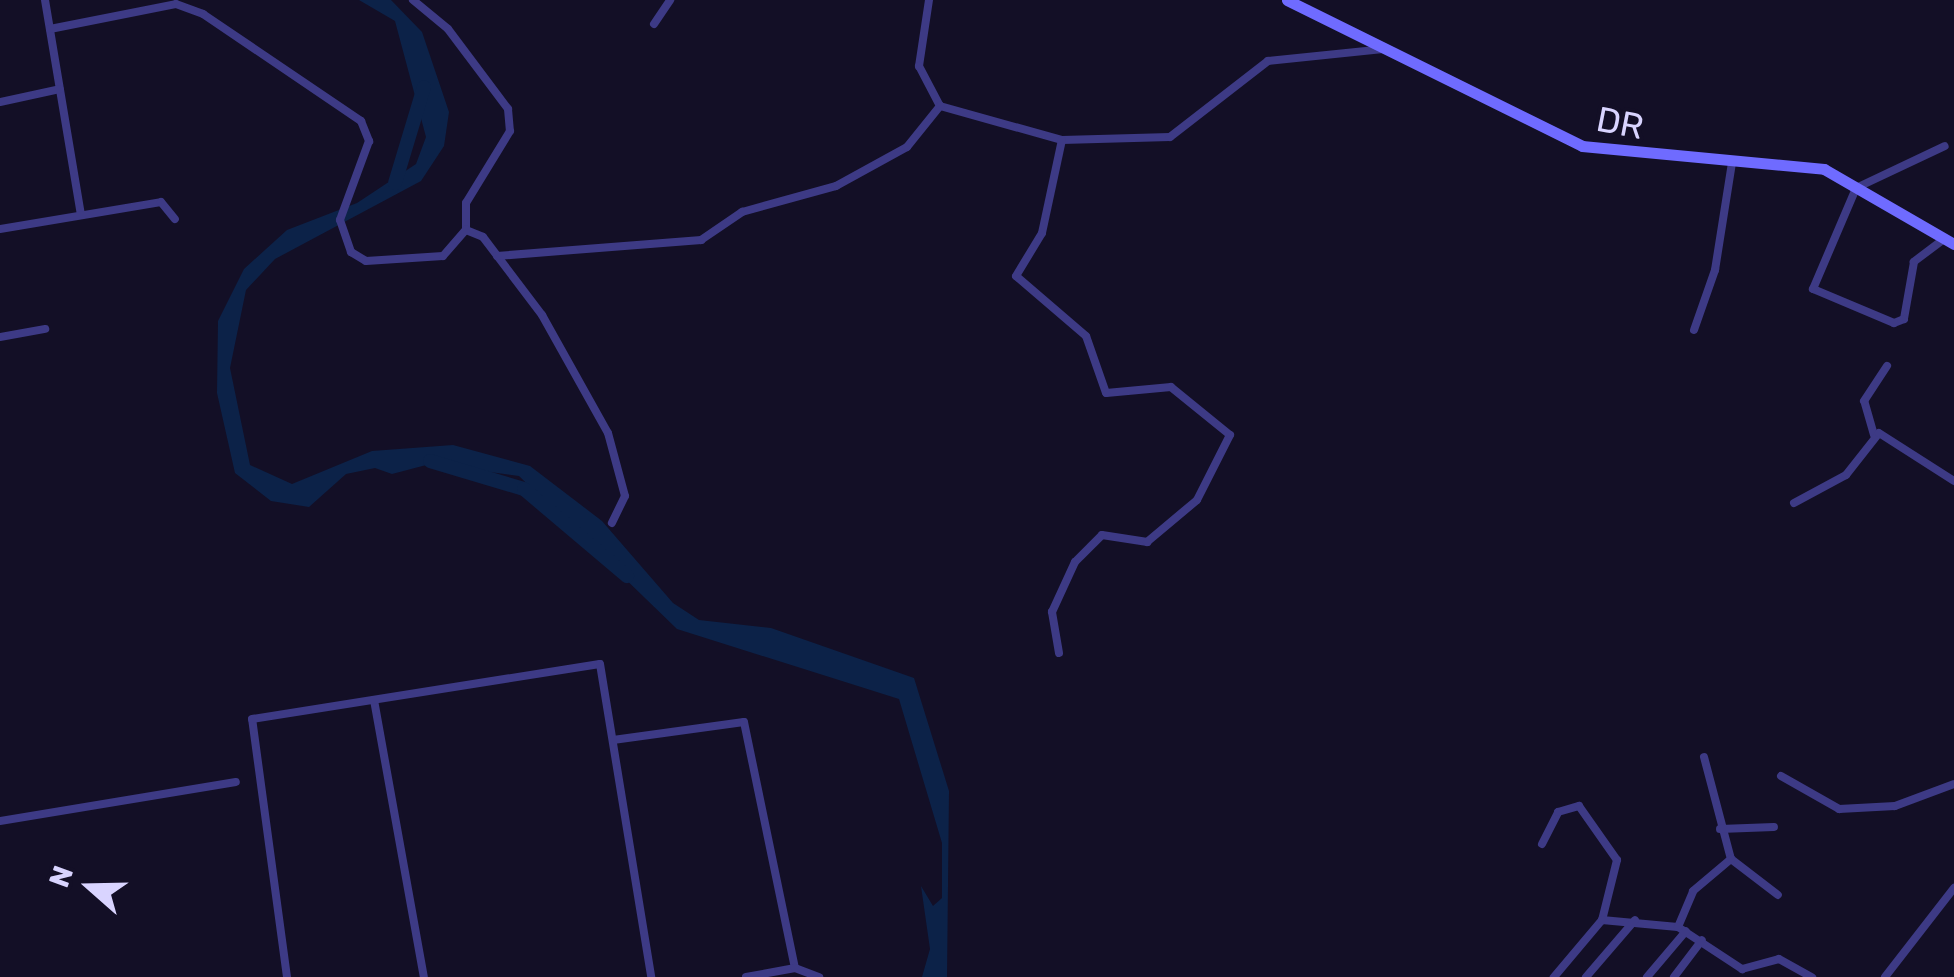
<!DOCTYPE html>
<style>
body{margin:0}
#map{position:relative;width:1954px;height:977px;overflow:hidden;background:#130f26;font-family:Rubik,sans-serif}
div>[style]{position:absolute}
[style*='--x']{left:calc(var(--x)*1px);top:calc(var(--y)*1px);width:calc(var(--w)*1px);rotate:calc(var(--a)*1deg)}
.water>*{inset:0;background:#0c2248}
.river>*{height:14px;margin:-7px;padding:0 7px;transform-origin:7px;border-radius:7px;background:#0c2248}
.street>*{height:8px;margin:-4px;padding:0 4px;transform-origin:4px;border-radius:4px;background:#3d3a85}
.secondary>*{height:11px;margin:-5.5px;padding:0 5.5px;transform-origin:5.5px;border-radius:5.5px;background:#6f6bff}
span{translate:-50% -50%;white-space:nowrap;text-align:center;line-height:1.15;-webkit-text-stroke:8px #130f26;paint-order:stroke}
.street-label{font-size:35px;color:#d9d4ff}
.north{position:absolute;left:40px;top:837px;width:100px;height:100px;-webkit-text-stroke:8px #130f26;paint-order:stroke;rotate:290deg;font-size:28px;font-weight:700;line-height:40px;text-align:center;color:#d9d4ff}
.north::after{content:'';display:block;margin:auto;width:35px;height:45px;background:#d9d4ff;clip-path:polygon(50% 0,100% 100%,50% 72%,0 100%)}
</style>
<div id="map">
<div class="water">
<i style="clip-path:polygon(359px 0,391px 0,422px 32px,449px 112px,444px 146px,421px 181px,275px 259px,246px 290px,230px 368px,250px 465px,292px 484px,372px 451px,453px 445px,530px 466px,602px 521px,673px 603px,699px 620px,771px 628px,914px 678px,949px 791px,947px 977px,922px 977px,930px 949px,921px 886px,933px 906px,942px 898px,942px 843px,899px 699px,677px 629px,519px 476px,430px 464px,392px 474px,375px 468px,346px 474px,309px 507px,271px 501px,235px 473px,217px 393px,218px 321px,244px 269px,287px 230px,357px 203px,416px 164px,426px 137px,395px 21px)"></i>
</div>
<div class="river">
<i style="--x:395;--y:183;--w:100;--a:-73.2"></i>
<i style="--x:430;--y:461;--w:98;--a:16.6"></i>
<i style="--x:524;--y:489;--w:135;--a:40.2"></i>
</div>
<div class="street">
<i style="--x:45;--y:0;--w:217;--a:80.5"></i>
<i style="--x:413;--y:0;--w:45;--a:39.6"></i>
<i style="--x:448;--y:29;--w:100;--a:53.1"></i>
<i style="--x:508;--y:109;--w:22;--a:85"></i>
<i style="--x:510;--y:131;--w:84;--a:121.4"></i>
<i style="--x:466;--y:203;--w:27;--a:90"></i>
<i style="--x:466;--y:230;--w:18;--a:22"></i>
<i style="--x:483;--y:237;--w:98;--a:52.9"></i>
<i style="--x:542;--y:315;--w:135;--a:60.8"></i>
<i style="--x:608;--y:433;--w:65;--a:74.9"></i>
<i style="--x:625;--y:496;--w:30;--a:116"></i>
<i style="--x:929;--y:0;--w:67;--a:98.6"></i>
<i style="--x:919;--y:66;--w:45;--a:62.3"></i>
<i style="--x:940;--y:106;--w:127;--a:15.6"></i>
<i style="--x:1062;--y:140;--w:108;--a:-1.6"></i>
<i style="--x:1170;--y:137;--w:124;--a:-37.8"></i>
<i style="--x:1268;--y:61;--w:118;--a:-5.9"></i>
<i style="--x:654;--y:24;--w:29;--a:-56"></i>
<i style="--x:50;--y:29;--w:128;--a:-11.2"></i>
<i style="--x:176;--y:4;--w:29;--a:20"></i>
<i style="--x:203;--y:14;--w:191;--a:34.1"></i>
<i style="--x:361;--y:121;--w:22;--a:68"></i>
<i style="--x:369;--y:141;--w:84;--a:110.2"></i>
<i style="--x:340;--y:220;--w:34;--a:71"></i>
<i style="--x:351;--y:252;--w:17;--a:31"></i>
<i style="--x:366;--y:261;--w:77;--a:-3.7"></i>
<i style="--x:443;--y:256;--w:35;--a:-49"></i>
<i style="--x:0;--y:102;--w:61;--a:-12.2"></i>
<i style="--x:0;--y:229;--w:163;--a:-9.5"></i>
<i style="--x:161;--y:202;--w:22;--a:51"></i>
<i style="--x:1944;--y:239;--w:38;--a:143"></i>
<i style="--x:1914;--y:262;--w:58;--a:100"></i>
<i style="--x:1904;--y:319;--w:11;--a:158"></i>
<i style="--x:1894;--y:323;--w:88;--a:-157.2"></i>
<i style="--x:1813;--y:289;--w:110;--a:-66.9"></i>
<i style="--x:1856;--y:188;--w:98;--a:-25.3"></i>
<i style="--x:497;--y:256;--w:205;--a:-4.5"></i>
<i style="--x:701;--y:240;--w:50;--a:-34.3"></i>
<i style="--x:742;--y:212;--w:98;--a:-15.5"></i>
<i style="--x:836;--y:186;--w:81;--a:-28.8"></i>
<i style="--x:907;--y:147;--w:53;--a:-51.2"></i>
<i style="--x:1694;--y:330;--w:64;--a:-70.7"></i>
<i style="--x:1715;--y:270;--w:108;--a:-81"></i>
<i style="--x:0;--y:337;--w:46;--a:-10.1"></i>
<i style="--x:1874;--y:435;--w:35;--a:-106"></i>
<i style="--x:1864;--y:401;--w:42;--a:-56.7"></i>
<i style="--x:1794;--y:503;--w:59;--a:-28.3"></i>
<i style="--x:1846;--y:475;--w:53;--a:-51.8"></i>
<i style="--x:1879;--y:433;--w:89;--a:32.6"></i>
<i style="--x:1059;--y:653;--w:42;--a:-99.7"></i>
<i style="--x:1052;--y:612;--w:55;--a:-65.3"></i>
<i style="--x:1075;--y:562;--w:38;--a:-45"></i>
<i style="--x:1102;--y:535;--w:46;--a:8.8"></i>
<i style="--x:1147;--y:542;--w:65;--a:-40"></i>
<i style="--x:1197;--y:500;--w:73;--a:-63.1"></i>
<i style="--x:1230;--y:435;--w:76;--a:-140.9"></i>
<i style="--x:1171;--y:387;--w:65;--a:174.7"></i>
<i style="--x:1106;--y:393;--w:60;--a:-109.3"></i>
<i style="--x:1086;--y:336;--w:92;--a:-139.4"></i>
<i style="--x:1016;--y:276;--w:50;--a:-58.8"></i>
<i style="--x:1042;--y:233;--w:95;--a:-77.9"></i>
<i style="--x:374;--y:700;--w:281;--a:79.8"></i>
<i style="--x:613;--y:740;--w:132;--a:-7.8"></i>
<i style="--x:744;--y:722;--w:251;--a:78.3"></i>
<i style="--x:1704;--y:757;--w:106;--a:75.2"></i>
<i style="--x:1731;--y:859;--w:59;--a:37.5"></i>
<i style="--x:1781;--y:776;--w:67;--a:29.6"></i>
<i style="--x:1839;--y:809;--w:56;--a:-3.1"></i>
<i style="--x:1895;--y:806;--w:63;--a:-20.4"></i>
<i style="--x:0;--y:821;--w:239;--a:-9.4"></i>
<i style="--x:1720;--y:829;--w:54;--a:-2.1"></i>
<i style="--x:1542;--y:844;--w:36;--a:-63"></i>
<i style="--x:1558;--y:812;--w:22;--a:-16"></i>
<i style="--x:1579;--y:806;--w:66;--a:54.9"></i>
<i style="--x:1617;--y:860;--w:62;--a:104"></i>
<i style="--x:1602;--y:920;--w:75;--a:130.1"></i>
<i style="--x:1602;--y:920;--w:76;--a:5.3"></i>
<i style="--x:1678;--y:927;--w:77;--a:33.3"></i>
<i style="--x:1742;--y:969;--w:38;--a:-15"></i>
<i style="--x:1779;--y:959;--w:38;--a:29"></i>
<i style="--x:1678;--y:927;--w:39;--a:-67"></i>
<i style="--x:1693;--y:891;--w:50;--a:-40.1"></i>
<i style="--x:287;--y:977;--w:260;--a:-97.7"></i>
<i style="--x:252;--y:719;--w:352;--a:-9"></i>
<i style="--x:600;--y:664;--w:317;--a:80.7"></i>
<i style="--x:746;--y:977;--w:50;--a:-10.4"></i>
<i style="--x:795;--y:968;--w:26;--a:21"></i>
<i style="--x:1586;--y:977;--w:75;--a:-49.3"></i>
<i style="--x:1647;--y:977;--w:60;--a:-49.7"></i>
<i style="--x:1674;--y:977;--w:46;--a:-52.9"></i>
<i style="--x:1885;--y:977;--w:113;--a:-52.2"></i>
</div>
<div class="secondary">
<i style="--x:1287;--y:0;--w:329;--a:26.3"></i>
<i style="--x:1582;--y:146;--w:243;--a:5.4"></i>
<i style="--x:1824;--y:169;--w:150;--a:30"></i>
</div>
<div class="street-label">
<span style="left:1620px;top:123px;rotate:11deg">DR</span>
</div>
<div class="north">N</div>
</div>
